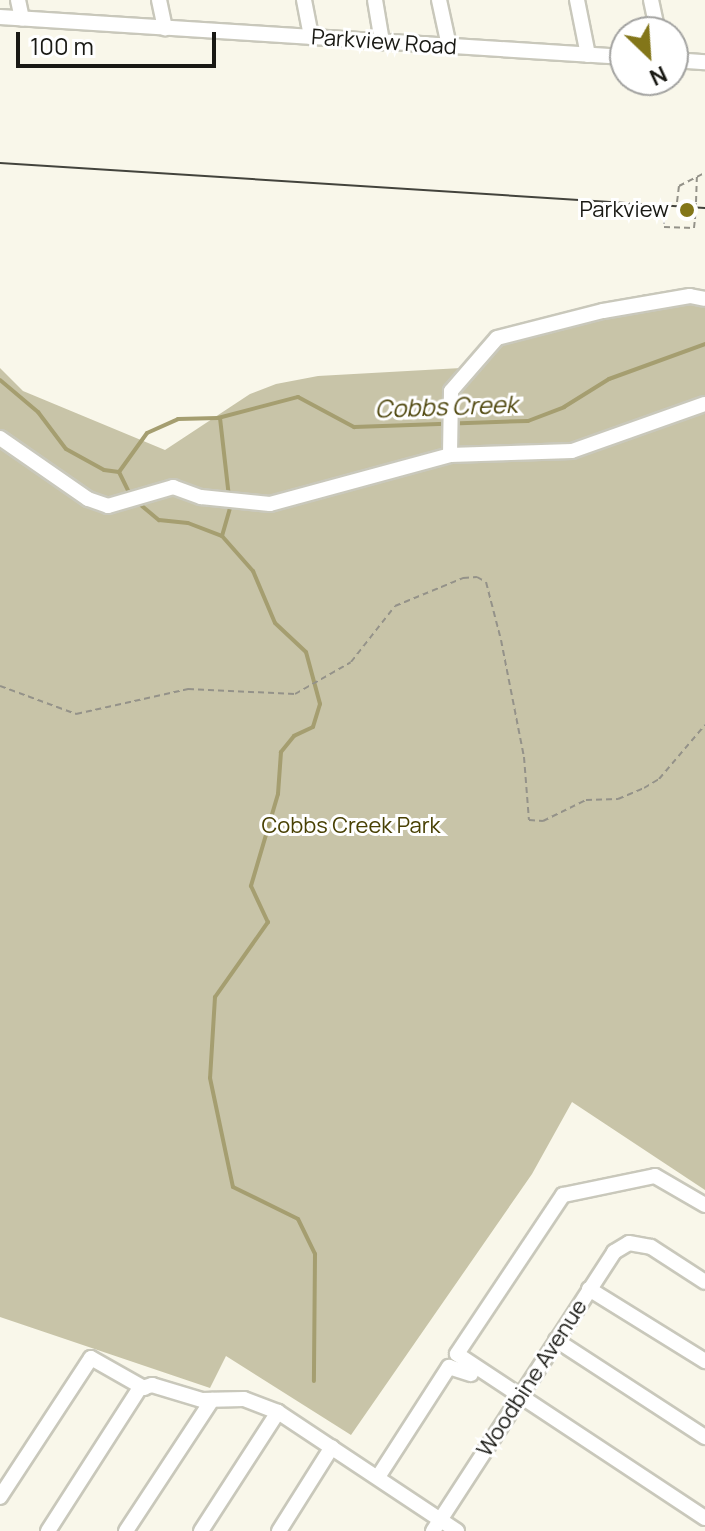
<!DOCTYPE html>
<style>
body{margin:0}
#map{position:relative;width:705px;height:1531px;overflow:hidden;background:#f9f7ea;font-family:Manrope,sans-serif}
div>[style]{position:absolute}
[style*='--x']{left:calc(var(--x)*1px);top:calc(var(--y)*1px);width:calc(var(--w)*1px);rotate:calc(var(--a)*1deg)}
.green>*{inset:0;background:#c8c4a8}
.stream>*{height:4px;margin:-2px;padding:0 2px;transform-origin:2px;border-radius:2px;background:#a59e70}
.path>*{height:2px;margin-top:-1px;transform-origin:0;background:repeating-linear-gradient(90deg,#949289 0 6px,transparent 0 10px)}
.roads{filter:drop-shadow(2px 0 #c9c8bb) drop-shadow(-2px 0 #c9c8bb) drop-shadow(0 2px #c9c8bb) drop-shadow(0 -2px #c9c8bb)}
.minor>*{height:14px;margin:-7px;padding:0 7px;transform-origin:7px;border-radius:7px;background:#fff}
.tram>*{height:2px;margin:-1px;padding:0 1px;transform-origin:1px;border-radius:1px;background:#43433c}
.path-bridge>*{height:2px;margin-top:-1px;transform-origin:0;background:repeating-linear-gradient(90deg,#949289 0 6px,transparent 0 10px)}
.dots>*{width:22px;height:22px;translate:-50% -50%;box-sizing:border-box;border:4px solid #fff;border-radius:50%}
span{translate:-50% -50%;white-space:nowrap;text-align:center;line-height:1.15;-webkit-text-stroke:6px #fff;paint-order:stroke}
.street-label{font-size:22px;color:#191914}
.poi-label{font-size:22px;color:#191914}
.right{translate:-100% -50%;text-align:right}
.park-label{font-size:22px;color:#484003}
.water-label{font-size:24px;color:#50480f;font-style:italic}
.north{position:absolute;left:609px;top:16px;width:80px;height:80px;box-sizing:border-box;background:#fff;border:2px solid #a3a3a1;border-radius:50%;rotate:155deg;font-size:22px;font-weight:700;line-height:32px;text-align:center;color:#191914}
.north::after{content:'';display:block;margin:auto;width:28px;height:36px;background:#837619;clip-path:polygon(50% 0,100% 100%,50% 72%,0 100%)}
.scale{position:absolute;left:16px;top:32px;width:200px;height:36px;box-sizing:border-box;border:4px solid #191914;border-top:0;padding-left:10px;font-size:24px;line-height:28px;white-space:nowrap;color:#191914;-webkit-text-stroke:6px #fff;paint-order:stroke}
</style>
<div id="map">
<div class="green">
<i style="clip-path:polygon(645px 294px,705px 300px,705px 1190px,572px 1102px,532px 1174px,351px 1435px,226px 1356px,210px 1388px,0 1317px,0 368px,23px 391px,165px 450px,250px 394px,276px 384px,318px 376px,461px 368px,492px 338px)"></i>
</div>
<div class="stream">
<i style="--x:0;--y:380;--w:50;--a:40.1"></i>
<i style="--x:38;--y:412;--w:46;--a:52.9"></i>
<i style="--x:66;--y:449;--w:43;--a:28.9"></i>
<i style="--x:104;--y:470;--w:15;--a:8"></i>
<i style="--x:119;--y:472;--w:48;--a:-54.3"></i>
<i style="--x:147;--y:433;--w:34;--a:-24"></i>
<i style="--x:178;--y:419;--w:40;--a:-1.4"></i>
<i style="--x:218;--y:418;--w:83;--a:-14.7"></i>
<i style="--x:298;--y:397;--w:64;--a:28.2"></i>
<i style="--x:354;--y:427;--w:174;--a:-2"></i>
<i style="--x:528;--y:421;--w:39;--a:-21"></i>
<i style="--x:564;--y:407;--w:53;--a:-31.9"></i>
<i style="--x:609;--y:379;--w:102;--a:-20"></i>
<i style="--x:220;--y:418;--w:80;--a:83.5"></i>
<i style="--x:119;--y:472;--w:25;--a:64"></i>
<i style="--x:136;--y:501;--w:30;--a:40"></i>
<i style="--x:159;--y:520;--w:29;--a:6"></i>
<i style="--x:188;--y:523;--w:36;--a:21"></i>
<i style="--x:222;--y:536;--w:47;--a:48.5"></i>
<i style="--x:253;--y:571;--w:56;--a:67.1"></i>
<i style="--x:275;--y:623;--w:42;--a:43.1"></i>
<i style="--x:306;--y:652;--w:54;--a:74.9"></i>
<i style="--x:320;--y:704;--w:24;--a:107"></i>
<i style="--x:313;--y:727;--w:21;--a:155"></i>
<i style="--x:294;--y:736;--w:21;--a:129"></i>
<i style="--x:281;--y:752;--w:42;--a:94.1"></i>
<i style="--x:278;--y:794;--w:96;--a:106.4"></i>
<i style="--x:251;--y:886;--w:40;--a:65"></i>
<i style="--x:268;--y:922;--w:92;--a:125.2"></i>
<i style="--x:215;--y:997;--w:81;--a:93.5"></i>
<i style="--x:210;--y:1078;--w:111;--a:78.1"></i>
<i style="--x:233;--y:1187;--w:72;--a:26.2"></i>
<i style="--x:298;--y:1219;--w:39;--a:64"></i>
<i style="--x:315;--y:1254;--w:127;--a:90.5"></i>
<i style="--x:222;--y:536;--w:32;--a:-74"></i>
</div>
<div class="path">
<i style="--x:677;--y:202;--w:16;--a:-83"></i>
<i style="--x:679;--y:186;--w:29;--a:-27"></i>
<i style="--x:696;--y:202;--w:25;--a:-88"></i>
<i style="--x:664;--y:218;--w:9;--a:90"></i>
<i style="--x:664;--y:227;--w:30;--a:2"></i>
<i style="--x:694;--y:228;--w:9;--a:-84"></i>
<i style="--x:0;--y:686;--w:81;--a:20.2"></i>
<i style="--x:76;--y:714;--w:115;--a:-12.6"></i>
<i style="--x:188;--y:689;--w:107;--a:2.7"></i>
<i style="--x:295;--y:694;--w:64;--a:-29.7"></i>
<i style="--x:351;--y:662;--w:71;--a:-51.8"></i>
<i style="--x:395;--y:606;--w:74;--a:-22.4"></i>
<i style="--x:463;--y:578;--w:14;--a:-4"></i>
<i style="--x:477;--y:577;--w:10;--a:29"></i>
<i style="--x:486;--y:582;--w:60;--a:75.5"></i>
<i style="--x:501;--y:640;--w:119;--a:78.9"></i>
<i style="--x:524;--y:757;--w:63;--a:85.5"></i>
<i style="--x:529;--y:820;--w:14;--a:4"></i>
<i style="--x:543;--y:821;--w:48;--a:-26"></i>
<i style="--x:586;--y:800;--w:32;--a:-2"></i>
<i style="--x:618;--y:799;--w:28;--a:-23"></i>
<i style="--x:644;--y:788;--w:17;--a:-31"></i>
<i style="--x:659;--y:779;--w:71;--a:-49.6"></i>
</div>
<div class="roads">
<div class="minor">
<i style="--x:18;--y:0;--w:19;--a:78"></i>
<i style="--x:159;--y:0;--w:29;--a:78"></i>
<i style="--x:304;--y:0;--w:38;--a:79"></i>
<i style="--x:375;--y:0;--w:43;--a:80.5"></i>
<i style="--x:439;--y:0;--w:47;--a:77.7"></i>
<i style="--x:577;--y:0;--w:56;--a:78.7"></i>
<i style="--x:651;--y:0;--w:33;--a:78"></i>
<i style="--x:0;--y:17;--w:626;--a:3.66"></i>
<i style="--x:673;--y:60;--w:32;--a:4"></i>
<i style="--x:0;--y:438;--w:107;--a:34.7"></i>
<i style="--x:88;--y:499;--w:21;--a:19"></i>
<i style="--x:108;--y:506;--w:68;--a:-16.3"></i>
<i style="--x:173;--y:487;--w:30;--a:20"></i>
<i style="--x:201;--y:497;--w:69;--a:5.8"></i>
<i style="--x:270;--y:504;--w:187;--a:-15.2"></i>
<i style="--x:450;--y:455;--w:64;--a:-89.1"></i>
<i style="--x:451;--y:391;--w:70;--a:-49"></i>
<i style="--x:497;--y:338;--w:109;--a:-14.3"></i>
<i style="--x:603;--y:311;--w:88;--a:-9.8"></i>
<i style="--x:690;--y:296;--w:15;--a:11"></i>
<i style="--x:450;--y:455;--w:122;--a:-1.9"></i>
<i style="--x:572;--y:451;--w:141;--a:-19.5"></i>
<i style="--x:705;--y:1205;--w:58;--a:-149.9"></i>
<i style="--x:655;--y:1176;--w:94;--a:168.3"></i>
<i style="--x:563;--y:1195;--w:191;--a:123.7"></i>
<i style="--x:457;--y:1354;--w:297;--a:33.5"></i>
<i style="--x:589;--y:1289;--w:137;--a:31.8"></i>
<i style="--x:556;--y:1340;--w:178;--a:33.1"></i>
<i style="--x:378;--y:1477;--w:131;--a:-57.2"></i>
<i style="--x:449;--y:1367;--w:23;--a:18"></i>
<i style="--x:0;--y:1497;--w:166;--a:-56.8"></i>
<i style="--x:91;--y:1358;--w:61;--a:29.5"></i>
<i style="--x:48;--y:1531;--w:169;--a:-57.3"></i>
<i style="--x:139;--y:1389;--w:14;--a:-17"></i>
<i style="--x:152;--y:1385;--w:52;--a:16.7"></i>
<i style="--x:202;--y:1400;--w:42;--a:-1.4"></i>
<i style="--x:244;--y:1399;--w:36;--a:21"></i>
<i style="--x:278;--y:1412;--w:215;--a:33.6"></i>
<i style="--x:126;--y:1531;--w:157;--a:-56.7"></i>
<i style="--x:201;--y:1531;--w:142;--a:-57.1"></i>
<i style="--x:279;--y:1531;--w:99;--a:-57.8"></i>
<i style="--x:433;--y:1531;--w:333;--a:-57"></i>
<i style="--x:614;--y:1252;--w:17;--a:-31"></i>
<i style="--x:629;--y:1243;--w:22;--a:10"></i>
<i style="--x:651;--y:1247;--w:64;--a:32.9"></i>
</div>
</div>
<div class="tram">
<i style="--x:0;--y:163;--w:706;--a:3.65"></i>
</div>
<div class="path-bridge">
<i style="--x:695;--y:219;--w:17;--a:-87"></i>
</div>
<div class="dots">
<i style="left:687px;top:210px;background:#837619"></i>
</div>
<div class="street-label">
<span style="left:384px;top:42px;rotate:4deg">Parkview Road</span>
<span style="left:532px;top:1378px;rotate:-57deg">Woodbine Avenue</span>
</div>
<div class="poi-label">
<span class="right" style="left:669px;top:210px">Parkview</span>
</div>
<div class="park-label">
<span style="left:351px;top:826px">Cobbs Creek Park</span>
</div>
<div class="water-label">
<span style="left:446px;top:406px;rotate:-2deg">Cobbs Creek</span>
</div>
<div class="north">N</div>
<div class="scale">100 m</div>
</div>
